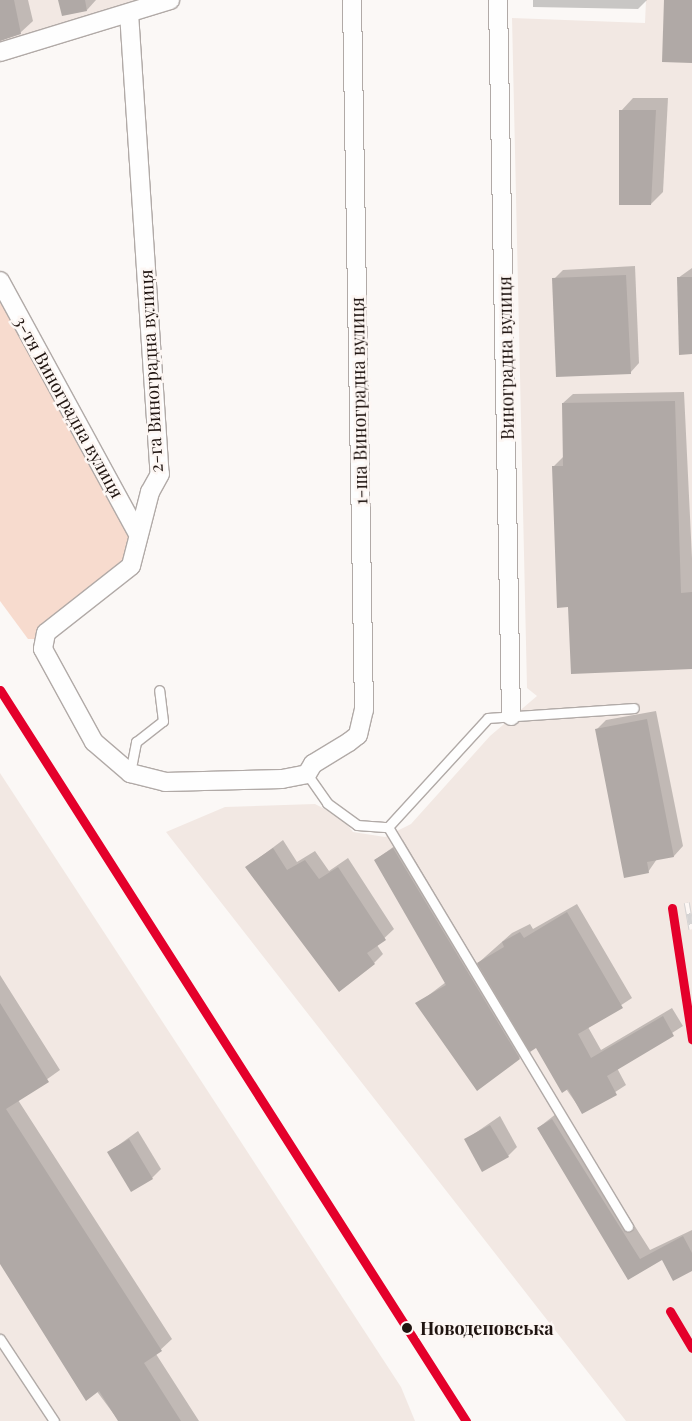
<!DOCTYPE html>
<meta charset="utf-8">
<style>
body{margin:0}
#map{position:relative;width:692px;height:1421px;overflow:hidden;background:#fbf8f6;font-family:"Playfair Display",serif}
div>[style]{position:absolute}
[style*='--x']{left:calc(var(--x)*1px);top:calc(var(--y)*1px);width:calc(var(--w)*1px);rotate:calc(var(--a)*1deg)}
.built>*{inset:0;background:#f2e8e3}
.green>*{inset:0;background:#f7dbce}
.shadow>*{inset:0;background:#0003}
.building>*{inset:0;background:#b0a9a6}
.roads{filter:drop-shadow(1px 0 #b1aaa7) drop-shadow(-1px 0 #b1aaa7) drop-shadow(0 1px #b1aaa7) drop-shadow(0 -1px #b1aaa7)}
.service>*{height:9px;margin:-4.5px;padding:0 4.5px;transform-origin:4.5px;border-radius:4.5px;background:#fefefe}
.minor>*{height:18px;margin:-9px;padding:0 9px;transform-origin:9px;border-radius:9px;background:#fefefe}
.rail>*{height:5.5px;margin-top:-2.75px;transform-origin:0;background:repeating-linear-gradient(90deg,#fdf7f4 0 11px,#d5d3d3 0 22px);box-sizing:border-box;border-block:1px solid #d5d3d3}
.rail-1>*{height:9px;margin:-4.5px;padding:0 4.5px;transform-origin:4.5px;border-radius:4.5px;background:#e4002b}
.dots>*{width:14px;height:14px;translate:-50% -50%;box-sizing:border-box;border:2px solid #fdf7f4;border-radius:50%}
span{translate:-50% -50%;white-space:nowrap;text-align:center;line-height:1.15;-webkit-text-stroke:5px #fdf7f4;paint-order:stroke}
.street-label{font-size:18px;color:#201511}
.stop-label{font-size:18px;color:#201511;font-weight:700}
.left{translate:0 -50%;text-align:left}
</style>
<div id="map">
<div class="built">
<i style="clip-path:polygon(0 0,166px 0,0 50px)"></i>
<i style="clip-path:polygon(646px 0,692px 0,692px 1421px,626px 1421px,166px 832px,225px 807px,315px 804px,342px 818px,353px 832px,385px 837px,411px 824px,490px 736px,537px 696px,527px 688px,512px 18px,645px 23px)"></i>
<i style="clip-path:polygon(0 773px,401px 1387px,415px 1421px,0 1421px)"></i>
</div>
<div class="green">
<i style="clip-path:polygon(0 281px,138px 534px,132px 569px,38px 639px,28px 639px,0 601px)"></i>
</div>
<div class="shadow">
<i style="clip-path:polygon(0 0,28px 0,33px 21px,20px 33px,0 41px)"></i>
<i style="clip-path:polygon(60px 0,96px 0,87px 10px)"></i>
<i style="clip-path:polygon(533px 0,647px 0,638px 9px,533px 7px)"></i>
<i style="clip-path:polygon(633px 98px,668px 98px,663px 192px,651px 204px,621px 111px)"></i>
<i style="clip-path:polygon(635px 266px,639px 363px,630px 373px,554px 279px,563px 270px)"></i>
<i style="clip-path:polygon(692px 268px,692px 353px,678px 278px)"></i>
<i style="clip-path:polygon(684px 392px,692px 558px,692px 668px,569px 606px,553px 467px,564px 456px,563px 403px,573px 394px)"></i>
<i style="clip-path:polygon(656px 711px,683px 846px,674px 856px,657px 859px,648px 872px,596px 730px,606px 720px)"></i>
<i style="clip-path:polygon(283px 840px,297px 862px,315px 851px,329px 871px,348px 858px,394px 929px,377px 945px,383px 954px,374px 963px,247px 867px)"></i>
<i style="clip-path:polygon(403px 840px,477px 964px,512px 933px,530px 924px,533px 929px,577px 904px,632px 998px,588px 1027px,601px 1050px,672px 1008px,683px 1026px,617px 1068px,626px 1085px,583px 1113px,536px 1046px,519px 1058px,417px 1004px,446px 982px,375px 860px)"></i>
<i style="clip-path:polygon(0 975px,60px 1070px,18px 1100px,172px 1339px,156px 1354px,199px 1421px,119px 1421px,0 1262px)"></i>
<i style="clip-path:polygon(561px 1110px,650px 1250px,692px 1230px,692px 1269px,662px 1258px,628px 1278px,538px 1128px)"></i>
<i style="clip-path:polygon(500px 1116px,517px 1147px,508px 1156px,465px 1140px)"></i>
<i style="clip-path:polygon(138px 1131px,161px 1169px,152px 1178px,109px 1152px)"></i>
</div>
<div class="building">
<i style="clip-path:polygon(0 0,14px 0,21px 34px,0 41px)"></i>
<i style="clip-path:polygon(58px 0,85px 0,87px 11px,62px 16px)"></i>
<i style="clip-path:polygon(664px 0,692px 0,692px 63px,662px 62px)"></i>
<i style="clip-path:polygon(619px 110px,656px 110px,651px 205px,619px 205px)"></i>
<i style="clip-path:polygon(626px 275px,631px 374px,556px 377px,552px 278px)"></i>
<i style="clip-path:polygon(677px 277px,692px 277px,692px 354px,679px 355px)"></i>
<i style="clip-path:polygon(675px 401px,681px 593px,692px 592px,692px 669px,571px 674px,568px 607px,557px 608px,552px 466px,563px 466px,562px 403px)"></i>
<i style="clip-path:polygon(647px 719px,674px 857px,647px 862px,649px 873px,624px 878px,595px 729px)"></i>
<i style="clip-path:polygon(273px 848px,287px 870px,305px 860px,319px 879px,338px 867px,386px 940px,367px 953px,375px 964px,339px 992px,245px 867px)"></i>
<i style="clip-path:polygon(393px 848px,520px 1059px,477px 1091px,415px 1003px,446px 985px,374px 860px)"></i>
<i style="clip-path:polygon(567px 912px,623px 1008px,578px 1034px,591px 1058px,663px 1016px,674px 1036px,607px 1076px,617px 1095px,582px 1114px,568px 1089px,562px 1093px,536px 1048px,530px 1052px,477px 963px,504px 947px,502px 942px,520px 932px,524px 938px)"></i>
<i style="clip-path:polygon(0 1003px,49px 1082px,6px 1109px,162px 1351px,144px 1363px,181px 1421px,118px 1421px,99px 1391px,86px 1401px,0 1264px)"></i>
<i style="clip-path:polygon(552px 1119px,640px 1259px,683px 1236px,692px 1253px,692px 1271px,673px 1281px,662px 1260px,628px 1280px,537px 1128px)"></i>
<i style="clip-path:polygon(490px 1125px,509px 1157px,482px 1172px,464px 1139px)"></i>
<i style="clip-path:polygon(129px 1139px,153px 1179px,131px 1192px,107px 1152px)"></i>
</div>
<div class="roads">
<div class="service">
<i style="--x:130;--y:773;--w:32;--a:-79"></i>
<i style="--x:136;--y:742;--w:34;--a:-38"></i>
<i style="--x:163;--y:721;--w:31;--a:-97"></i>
<i style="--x:307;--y:774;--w:35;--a:55"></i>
<i style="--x:327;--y:803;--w:37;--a:36"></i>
<i style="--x:357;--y:825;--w:31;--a:4"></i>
<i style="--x:388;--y:827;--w:148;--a:-47.5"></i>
<i style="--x:488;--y:718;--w:146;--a:-3.9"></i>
<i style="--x:388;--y:827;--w:466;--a:59"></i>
<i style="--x:0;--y:1339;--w:98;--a:56.6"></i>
</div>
<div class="minor">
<i style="--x:498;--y:0;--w:716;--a:88.96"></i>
<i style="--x:129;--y:13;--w:462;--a:86.2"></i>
<i style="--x:160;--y:474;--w:21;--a:119"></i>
<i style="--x:150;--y:492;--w:76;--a:104.4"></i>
<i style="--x:131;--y:566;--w:108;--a:141.8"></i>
<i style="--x:46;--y:633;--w:16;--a:101"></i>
<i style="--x:43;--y:649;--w:106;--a:61.3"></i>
<i style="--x:94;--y:742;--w:48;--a:40.7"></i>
<i style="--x:130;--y:773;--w:36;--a:14"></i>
<i style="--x:165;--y:782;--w:117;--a:-1.5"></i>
<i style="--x:282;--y:779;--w:25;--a:-11"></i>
<i style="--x:307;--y:774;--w:12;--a:-59"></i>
<i style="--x:313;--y:764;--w:42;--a:-31.4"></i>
<i style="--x:349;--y:742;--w:11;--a:-38"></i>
<i style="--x:358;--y:735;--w:26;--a:-77"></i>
<i style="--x:364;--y:710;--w:710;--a:-90.97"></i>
<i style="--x:0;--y:52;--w:178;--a:-17"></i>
<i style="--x:0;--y:281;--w:288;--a:61.4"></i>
</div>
</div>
<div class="rail">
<i style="--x:687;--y:903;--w:27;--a:80"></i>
<i style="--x:672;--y:908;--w:133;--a:81.3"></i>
<i style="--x:670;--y:1311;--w:43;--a:59.3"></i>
</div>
<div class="rail-1">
<i style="--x:0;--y:690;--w:867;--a:57.48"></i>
<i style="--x:672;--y:908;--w:133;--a:81.3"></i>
<i style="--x:670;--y:1311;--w:43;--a:59.3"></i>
</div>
<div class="dots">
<i style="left:407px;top:1328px;background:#201511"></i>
</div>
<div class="street-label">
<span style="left:506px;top:358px;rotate:-91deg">Виноградна вулиця</span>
<span style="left:151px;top:371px;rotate:-93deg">2-га Виноградна вулиця</span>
<span style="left:359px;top:401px;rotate:-91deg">1-ша Виноградна вулиця</span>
<span style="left:69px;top:407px;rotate:61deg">3-тя Виноградна вулиця</span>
</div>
<div class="stop-label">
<span class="left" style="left:420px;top:1328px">Новодеповська</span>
</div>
</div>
